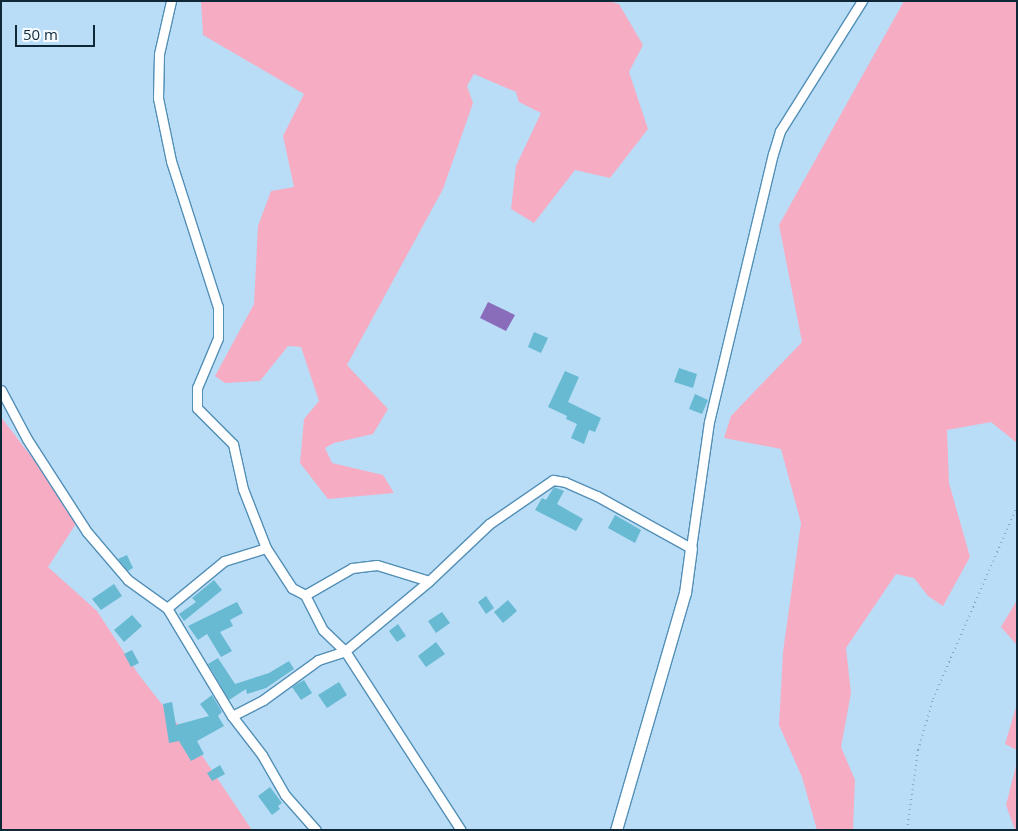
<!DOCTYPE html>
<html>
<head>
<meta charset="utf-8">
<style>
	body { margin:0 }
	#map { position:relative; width:1018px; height:831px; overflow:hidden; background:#b9ddf7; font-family:"Open Sans",sans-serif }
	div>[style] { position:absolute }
	.green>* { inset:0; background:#f6adc3 }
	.water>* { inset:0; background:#896dba }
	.building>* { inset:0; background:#68b9d2 }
	.path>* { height:2px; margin-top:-1px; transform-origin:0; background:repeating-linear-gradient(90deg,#85a6bd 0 1px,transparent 0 5px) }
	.roads { filter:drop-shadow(1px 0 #538fb6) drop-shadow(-1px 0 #538fb6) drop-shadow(0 1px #538fb6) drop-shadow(0 -1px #538fb6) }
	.minor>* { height:9px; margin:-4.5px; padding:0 4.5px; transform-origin:4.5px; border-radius:4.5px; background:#fff }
	.tertiary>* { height:11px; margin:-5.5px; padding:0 5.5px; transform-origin:5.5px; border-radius:5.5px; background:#fff }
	span { translate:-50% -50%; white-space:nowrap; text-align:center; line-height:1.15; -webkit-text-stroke:4px #f4fafe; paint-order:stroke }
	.frame { position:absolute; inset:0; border:2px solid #0f2838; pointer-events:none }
	.scale { position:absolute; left:15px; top:25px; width:80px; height:22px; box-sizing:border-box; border:2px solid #0f2838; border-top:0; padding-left:6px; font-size:15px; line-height:18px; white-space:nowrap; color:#0f2838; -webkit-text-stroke:4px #f4fafe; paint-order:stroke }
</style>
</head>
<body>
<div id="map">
	<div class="green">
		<div style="clip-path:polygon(201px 1px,608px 1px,619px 4px,643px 45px,629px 72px,648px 129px,610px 178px,575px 170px,534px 223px,511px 209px,516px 166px,541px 113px,519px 102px,516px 92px,474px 74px,467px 86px,473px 103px,443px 189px,347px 365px,388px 409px,373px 434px,334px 443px,325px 448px,332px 463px,383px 475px,394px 493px,328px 499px,300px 463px,304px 419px,319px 401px,301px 347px,288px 346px,260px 381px,225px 383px,215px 376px,254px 304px,258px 226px,271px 191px,294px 187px,283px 136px,304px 94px,203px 35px)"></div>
		<div style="clip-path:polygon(904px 1px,1017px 1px,1017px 443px,991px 422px,947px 430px,949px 483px,970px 557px,943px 606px,928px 596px,914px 578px,896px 574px,846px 648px,851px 693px,841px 747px,855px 780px,853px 830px,817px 830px,802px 777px,779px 725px,783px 652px,801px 523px,781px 449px,724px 438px,731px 416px,802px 342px,779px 225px)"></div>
		<div style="clip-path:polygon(1px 417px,79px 519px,48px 567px,97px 611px,139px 675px,201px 754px,252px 830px,1px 830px)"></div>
		<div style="clip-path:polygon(1017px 600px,1017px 645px,1001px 627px)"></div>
		<div style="clip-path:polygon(1017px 704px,1017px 750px,1005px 744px)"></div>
		<div style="clip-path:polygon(1017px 762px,1017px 830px,1015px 830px,1006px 805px)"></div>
	</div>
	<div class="water">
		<div style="clip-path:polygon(488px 302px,515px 315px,506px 331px,480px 318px)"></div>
	</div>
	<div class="building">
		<div style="clip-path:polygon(534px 332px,548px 338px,541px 353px,528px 347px)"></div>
		<div style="clip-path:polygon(679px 368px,697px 374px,693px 388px,674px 382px)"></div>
		<div style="clip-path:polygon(565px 371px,579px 377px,568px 402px,601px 418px,595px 432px,589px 430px,584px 444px,571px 438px,577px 424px,566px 419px,567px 416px,548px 407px)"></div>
		<div style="clip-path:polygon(695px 394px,708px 400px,702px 414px,689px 409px)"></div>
		<div style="clip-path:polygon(554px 487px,564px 491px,557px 504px,583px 519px,576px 531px,535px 510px,542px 498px,546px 500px)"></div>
		<div style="clip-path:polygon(615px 515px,641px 530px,635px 543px,608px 528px)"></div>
		<div style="clip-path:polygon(127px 555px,133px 568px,128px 571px,118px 559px)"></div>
		<div style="clip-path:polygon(214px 580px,222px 590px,184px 621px,179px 614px,196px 602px,192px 598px)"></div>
		<div style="clip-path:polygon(114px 584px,122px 596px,101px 610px,92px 599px)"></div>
		<div style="clip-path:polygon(486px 596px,494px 608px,486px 614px,478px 602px)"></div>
		<div style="clip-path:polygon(508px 600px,517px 611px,503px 623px,494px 612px)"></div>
		<div style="clip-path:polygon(237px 602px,243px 613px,230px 620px,233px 626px,220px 632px,232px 651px,221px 657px,207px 634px,198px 640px,188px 626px)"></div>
		<div style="clip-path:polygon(442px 612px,450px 623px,436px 633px,428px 621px)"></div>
		<div style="clip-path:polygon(132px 615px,142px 626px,124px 642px,114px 630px)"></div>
		<div style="clip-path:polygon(398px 624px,406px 636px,397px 642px,389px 631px)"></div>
		<div style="clip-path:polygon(436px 642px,445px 654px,426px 667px,418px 656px)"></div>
		<div style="clip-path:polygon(132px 650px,139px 663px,131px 667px,124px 654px)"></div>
		<div style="clip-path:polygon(218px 658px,235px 684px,269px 673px,289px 661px,294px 669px,266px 688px,247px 694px,246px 689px,229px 700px,208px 664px)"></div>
		<div style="clip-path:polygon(304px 680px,312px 693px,301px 700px,292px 687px)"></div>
		<div style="clip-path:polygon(339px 682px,347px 695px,327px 708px,318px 695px)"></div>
		<div style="clip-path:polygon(212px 695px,222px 712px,218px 716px,224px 726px,197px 741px,204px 754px,191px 761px,179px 741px,169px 743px,163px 704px,172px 702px,176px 725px,209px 716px,200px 704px)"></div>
		<div style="clip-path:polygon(220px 765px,225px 774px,212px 781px,207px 773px)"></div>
		<div style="clip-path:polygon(270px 787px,282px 803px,278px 806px,280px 809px,272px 815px,258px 796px)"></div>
	</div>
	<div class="path">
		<div style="left:907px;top:830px;width:81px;rotate:-82.2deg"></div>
		<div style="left:918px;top:750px;width:53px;rotate:-73.6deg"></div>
		<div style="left:933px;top:699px;width:210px;rotate:-66.4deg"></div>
	</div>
	<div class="roads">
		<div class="minor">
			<div style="left:171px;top:1px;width:54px;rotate:102.8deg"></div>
			<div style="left:159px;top:54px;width:44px;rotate:91.3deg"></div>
			<div style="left:158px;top:98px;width:64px;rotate:78.3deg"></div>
			<div style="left:171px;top:161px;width:153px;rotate:72.2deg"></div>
			<div style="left:218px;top:307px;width:31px;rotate:90deg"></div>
			<div style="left:218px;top:338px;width:54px;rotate:112.8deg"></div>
			<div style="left:197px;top:388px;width:20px;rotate:90deg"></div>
			<div style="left:197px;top:408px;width:51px;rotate:45deg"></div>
			<div style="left:233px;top:444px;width:46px;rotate:77.5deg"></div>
			<div style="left:243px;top:489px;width:63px;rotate:68.7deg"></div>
			<div style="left:266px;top:548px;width:48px;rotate:57deg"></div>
			<div style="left:292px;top:588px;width:15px;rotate:28deg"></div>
			<div style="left:305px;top:595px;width:39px;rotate:63deg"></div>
			<div style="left:323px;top:630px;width:30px;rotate:44deg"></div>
			<div style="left:345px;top:651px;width:213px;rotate:57.1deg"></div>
			<div style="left:1px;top:390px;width:55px;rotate:62deg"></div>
			<div style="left:27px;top:439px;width:111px;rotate:57.2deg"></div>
			<div style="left:87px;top:532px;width:63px;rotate:49.5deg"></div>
			<div style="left:128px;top:580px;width:48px;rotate:35.7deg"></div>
			<div style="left:167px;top:608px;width:126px;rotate:59deg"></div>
			<div style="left:232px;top:716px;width:49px;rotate:52.4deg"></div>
			<div style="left:262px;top:755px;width:46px;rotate:60.1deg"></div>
			<div style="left:285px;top:795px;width:47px;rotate:48.5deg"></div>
			<div style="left:305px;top:595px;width:54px;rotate:-29.9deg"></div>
			<div style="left:352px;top:568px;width:25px;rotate:-7deg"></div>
			<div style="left:377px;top:565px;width:54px;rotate:17.1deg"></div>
			<div style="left:167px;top:608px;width:74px;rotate:-39.5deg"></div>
			<div style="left:224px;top:561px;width:44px;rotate:-17.2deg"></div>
			<div style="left:232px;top:716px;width:35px;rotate:-27deg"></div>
			<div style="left:263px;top:700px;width:68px;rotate:-36deg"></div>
			<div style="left:318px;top:660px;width:28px;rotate:-18deg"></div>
			<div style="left:345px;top:651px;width:109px;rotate:-39.8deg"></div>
			<div style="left:429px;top:581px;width:83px;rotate:-43.5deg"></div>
			<div style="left:489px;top:524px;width:78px;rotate:-34.5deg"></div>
			<div style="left:553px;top:480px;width:12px;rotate:9deg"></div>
			<div style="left:565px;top:482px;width:35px;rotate:24deg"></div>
			<div style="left:597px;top:496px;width:107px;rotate:29deg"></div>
			<div style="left:691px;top:548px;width:127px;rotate:-81.9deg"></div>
			<div style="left:709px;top:422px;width:276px;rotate:-76.6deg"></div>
			<div style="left:773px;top:154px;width:24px;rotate:-73deg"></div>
			<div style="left:780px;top:131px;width:154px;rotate:-57.8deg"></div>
		</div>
		<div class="tertiary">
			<div style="left:616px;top:830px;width:247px;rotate:-73.8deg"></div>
			<div style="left:685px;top:593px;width:45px;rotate:-82.4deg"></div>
		</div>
	</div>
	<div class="frame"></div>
	<div class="scale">50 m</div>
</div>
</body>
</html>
